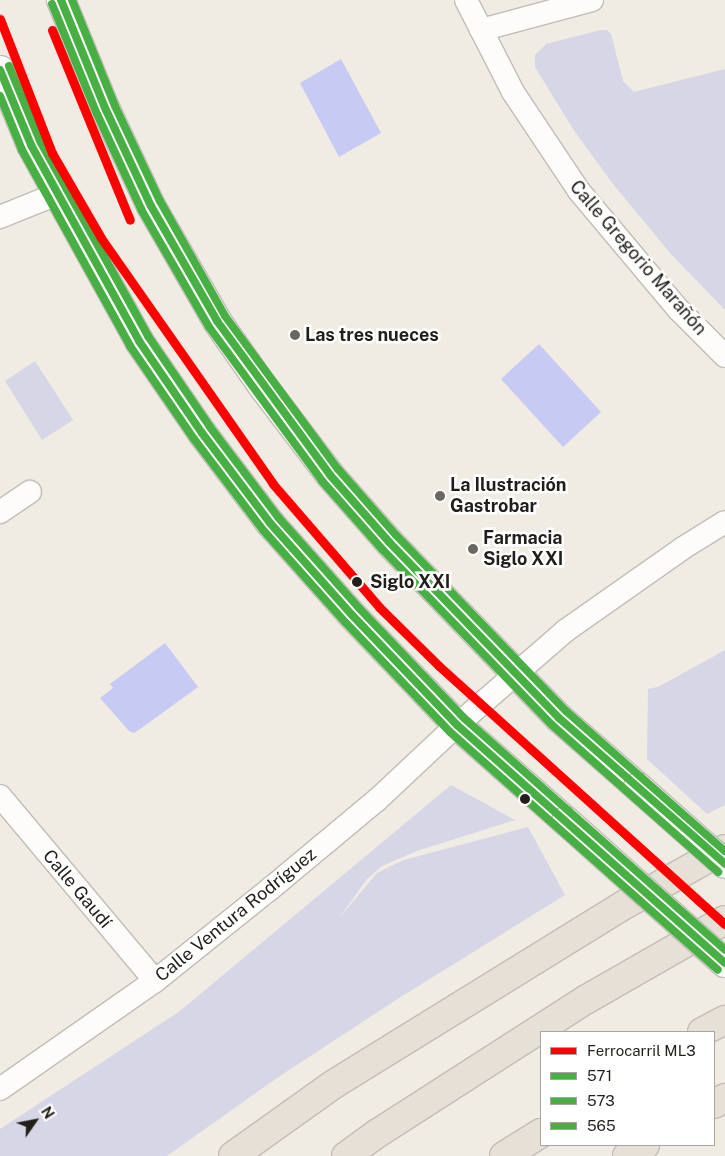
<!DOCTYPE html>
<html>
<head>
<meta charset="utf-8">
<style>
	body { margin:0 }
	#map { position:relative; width:725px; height:1156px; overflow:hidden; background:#f0ebe3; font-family:"Public Sans",sans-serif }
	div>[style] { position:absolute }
	.green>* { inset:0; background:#d6d6e7 }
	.water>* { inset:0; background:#c7caf2 }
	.roads { filter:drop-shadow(1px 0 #c1bdb6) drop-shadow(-1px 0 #c1bdb6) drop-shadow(0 1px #c1bdb6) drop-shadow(0 -1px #c1bdb6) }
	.minor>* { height:22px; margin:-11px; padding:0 11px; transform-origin:11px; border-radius:11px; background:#fdfcfb }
	.tertiary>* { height:28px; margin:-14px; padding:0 14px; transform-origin:14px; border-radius:14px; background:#fdfcfb }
	.motorway>* { height:28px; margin:-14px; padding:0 14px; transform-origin:14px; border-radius:14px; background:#e7e0d7 }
	.bridges { filter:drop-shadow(1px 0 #c1bdb6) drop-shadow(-1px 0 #c1bdb6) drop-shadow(0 1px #c1bdb6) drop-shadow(0 -1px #c1bdb6) }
	.tertiary-bridge>* { height:28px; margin:-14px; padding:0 14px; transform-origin:14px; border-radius:14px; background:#fdfcfb }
	.bus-1>* { height:8px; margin:-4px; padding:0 4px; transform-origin:4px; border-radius:4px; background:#48af45 }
	.bus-2>* { height:8px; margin:-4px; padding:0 4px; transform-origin:4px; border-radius:4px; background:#48af45 }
	.bus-3>* { height:8px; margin:-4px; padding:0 4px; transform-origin:4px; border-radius:4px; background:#48af45 }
	.rail-1>* { height:9px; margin:-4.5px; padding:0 4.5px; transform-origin:4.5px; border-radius:4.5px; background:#f00 }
	.dots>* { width:14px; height:14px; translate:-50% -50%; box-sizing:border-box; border:2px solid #fff; border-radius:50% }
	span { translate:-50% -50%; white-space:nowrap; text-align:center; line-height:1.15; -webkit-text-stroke:5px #fff; paint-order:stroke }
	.street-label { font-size:18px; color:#221e19 }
	.poi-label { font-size:18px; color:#221e19; font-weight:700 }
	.left { translate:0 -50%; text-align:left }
	.stop-label { font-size:18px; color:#221e19; font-weight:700 }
	.legend { position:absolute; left:540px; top:1031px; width:175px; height:115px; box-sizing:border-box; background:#fff; border:1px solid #a7a5a3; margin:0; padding:6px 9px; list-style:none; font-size:15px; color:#221e19 }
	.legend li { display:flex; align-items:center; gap:10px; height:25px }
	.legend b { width:25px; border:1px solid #a7a5a3 }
	.north { position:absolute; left:10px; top:1096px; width:50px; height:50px; -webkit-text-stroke:4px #fff; paint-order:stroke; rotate:57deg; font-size:14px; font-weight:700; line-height:20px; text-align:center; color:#221e19 }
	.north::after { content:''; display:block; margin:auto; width:18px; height:22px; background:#221e19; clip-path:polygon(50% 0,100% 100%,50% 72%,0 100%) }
</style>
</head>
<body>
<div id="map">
	<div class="green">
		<div style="clip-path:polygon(601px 30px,607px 30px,611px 34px,623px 81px,634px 92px,725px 69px,725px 310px,671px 254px,613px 184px,573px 129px,535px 67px,535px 55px,546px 44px)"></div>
		<div style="clip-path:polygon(35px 361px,73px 420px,42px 440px,5px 381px)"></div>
		<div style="clip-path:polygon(725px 650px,725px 805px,707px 814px,647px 759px,648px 689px,658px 687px)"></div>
		<div style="clip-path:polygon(451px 785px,515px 820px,417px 851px,382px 866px,367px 879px,339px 918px,377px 873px,389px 867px,404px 860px,528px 827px,565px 895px,399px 998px,274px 1080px,167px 1156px,0 1156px,0 1129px,180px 1011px)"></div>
	</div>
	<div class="water">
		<div style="clip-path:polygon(341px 59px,381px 133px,339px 157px,300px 83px)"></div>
		<div style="clip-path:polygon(539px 344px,601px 412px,563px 447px,501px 379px)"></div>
		<div style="clip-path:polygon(165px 643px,198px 687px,143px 727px,134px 733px,129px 731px,100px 698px,113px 688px,110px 684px)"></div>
	</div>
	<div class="roads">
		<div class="minor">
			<div style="left:466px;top:0;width:103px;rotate:62.9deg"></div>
			<div style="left:513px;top:92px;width:119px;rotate:56.3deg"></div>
			<div style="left:579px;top:191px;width:155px;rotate:50deg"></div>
			<div style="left:679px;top:310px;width:65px;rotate:45deg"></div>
			<div style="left:481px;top:30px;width:115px;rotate:-15.1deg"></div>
			<div style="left:0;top:217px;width:61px;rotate:-22deg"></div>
			<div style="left:0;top:512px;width:36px;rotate:-34deg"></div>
			<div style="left:0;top:796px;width:241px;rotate:50deg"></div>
			<div style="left:0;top:1089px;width:189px;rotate:-34.9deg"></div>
			<div style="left:155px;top:981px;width:147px;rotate:-38.7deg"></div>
			<div style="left:270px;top:889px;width:139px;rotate:-39.8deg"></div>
			<div style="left:377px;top:800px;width:110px;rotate:-43.2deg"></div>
			<div style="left:457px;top:725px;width:143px;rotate:-41deg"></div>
			<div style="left:565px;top:631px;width:144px;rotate:-35.1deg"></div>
			<div style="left:683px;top:548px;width:49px;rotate:-31.8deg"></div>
		</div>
		<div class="tertiary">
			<div style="left:61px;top:0;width:119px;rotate:67.8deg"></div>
			<div style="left:106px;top:110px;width:106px;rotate:64.9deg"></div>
			<div style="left:151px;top:206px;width:133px;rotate:60.1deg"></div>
			<div style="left:217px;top:321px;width:82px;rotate:55deg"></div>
			<div style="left:264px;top:388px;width:109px;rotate:52.8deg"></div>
			<div style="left:330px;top:475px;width:89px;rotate:48.6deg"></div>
			<div style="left:389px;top:542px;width:245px;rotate:46deg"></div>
			<div style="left:559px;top:718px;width:105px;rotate:41.1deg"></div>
			<div style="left:0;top:70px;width:81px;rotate:67.5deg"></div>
			<div style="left:31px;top:145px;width:224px;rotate:61.1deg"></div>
			<div style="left:139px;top:341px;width:112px;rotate:55.6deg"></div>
			<div style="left:202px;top:433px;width:113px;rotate:52.9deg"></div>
			<div style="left:270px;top:523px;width:123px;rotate:48.3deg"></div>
			<div style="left:352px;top:615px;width:152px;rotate:46.3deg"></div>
			<div style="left:457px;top:725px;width:145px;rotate:41.4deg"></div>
		</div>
		<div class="motorway">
			<div style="left:702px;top:1032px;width:26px;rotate:-28deg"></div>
			<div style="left:714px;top:1104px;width:13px;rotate:-29deg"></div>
			<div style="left:233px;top:1156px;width:124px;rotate:-35.5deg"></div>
			<div style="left:334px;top:1084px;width:343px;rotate:-31.7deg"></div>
			<div style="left:626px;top:904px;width:113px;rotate:-29.1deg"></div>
			<div style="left:346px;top:1156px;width:39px;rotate:-36deg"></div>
			<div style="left:378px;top:1133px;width:248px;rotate:-32.7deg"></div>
			<div style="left:587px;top:999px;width:159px;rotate:-29.8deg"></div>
			<div style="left:504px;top:1156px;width:44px;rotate:-31.9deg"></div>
			<div style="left:627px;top:1156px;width:21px;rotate:-31deg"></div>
		</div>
	</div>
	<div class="bridges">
		<div class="tertiary-bridge">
			<div style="left:638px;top:787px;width:116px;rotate:41.5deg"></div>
			<div style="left:566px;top:821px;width:213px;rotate:41.8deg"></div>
		</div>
	</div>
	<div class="bus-1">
		<div style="left:61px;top:0;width:119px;rotate:67.8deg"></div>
		<div style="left:106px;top:110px;width:106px;rotate:64.9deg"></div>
		<div style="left:151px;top:206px;width:133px;rotate:60.1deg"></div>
		<div style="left:217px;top:321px;width:191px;rotate:53.7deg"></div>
		<div style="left:330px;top:475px;width:89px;rotate:48.6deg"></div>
		<div style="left:389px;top:542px;width:245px;rotate:46deg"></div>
		<div style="left:559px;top:718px;width:221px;rotate:41.3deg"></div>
		<div style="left:0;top:70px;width:81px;rotate:67.5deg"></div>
		<div style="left:31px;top:145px;width:224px;rotate:61.1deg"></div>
		<div style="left:139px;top:341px;width:112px;rotate:55.6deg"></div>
		<div style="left:202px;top:433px;width:113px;rotate:52.9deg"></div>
		<div style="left:270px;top:523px;width:123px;rotate:48.3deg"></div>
		<div style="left:352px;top:615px;width:152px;rotate:46.3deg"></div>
		<div style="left:457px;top:725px;width:358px;rotate:41.6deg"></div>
	</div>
	<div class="bus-2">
		<div style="left:52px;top:4px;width:119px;rotate:67.8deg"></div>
		<div style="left:97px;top:114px;width:107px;rotate:65.1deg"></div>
		<div style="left:142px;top:211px;width:134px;rotate:60deg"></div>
		<div style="left:209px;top:327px;width:191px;rotate:53.7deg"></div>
		<div style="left:322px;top:481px;width:91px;rotate:48.6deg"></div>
		<div style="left:382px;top:549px;width:245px;rotate:46deg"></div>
		<div style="left:552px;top:725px;width:222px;rotate:41.5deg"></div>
		<div style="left:0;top:96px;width:58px;rotate:67.8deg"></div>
		<div style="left:22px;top:150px;width:224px;rotate:61.1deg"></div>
		<div style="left:130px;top:346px;width:113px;rotate:55.5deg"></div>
		<div style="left:194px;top:439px;width:114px;rotate:52.8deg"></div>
		<div style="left:263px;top:530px;width:123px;rotate:48.3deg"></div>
		<div style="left:345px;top:622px;width:152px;rotate:46.3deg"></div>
		<div style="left:450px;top:732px;width:358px;rotate:41.6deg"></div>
	</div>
	<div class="bus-3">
		<div style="left:72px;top:0;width:114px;rotate:67.9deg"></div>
		<div style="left:115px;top:106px;width:105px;rotate:64.7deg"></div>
		<div style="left:160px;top:201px;width:132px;rotate:60.5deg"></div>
		<div style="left:225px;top:316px;width:190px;rotate:53.6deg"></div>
		<div style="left:338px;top:469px;width:88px;rotate:48.7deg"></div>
		<div style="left:396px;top:535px;width:245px;rotate:46deg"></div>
		<div style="left:566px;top:711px;width:212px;rotate:41.4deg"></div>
		<div style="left:9px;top:66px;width:81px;rotate:67.5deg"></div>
		<div style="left:40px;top:141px;width:223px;rotate:61deg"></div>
		<div style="left:148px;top:336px;width:110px;rotate:55.7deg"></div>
		<div style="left:210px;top:427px;width:113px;rotate:52.9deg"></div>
		<div style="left:278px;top:517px;width:122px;rotate:48.3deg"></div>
		<div style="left:359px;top:608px;width:152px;rotate:46.3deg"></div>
		<div style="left:464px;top:718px;width:349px;rotate:41.6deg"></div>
	</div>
	<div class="rail-1">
		<div style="left:0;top:19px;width:144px;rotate:68.8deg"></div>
		<div style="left:52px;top:153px;width:98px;rotate:60deg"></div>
		<div style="left:101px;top:238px;width:300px;rotate:55deg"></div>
		<div style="left:273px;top:484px;width:162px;rotate:49.2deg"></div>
		<div style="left:379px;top:607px;width:84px;rotate:44.5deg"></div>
		<div style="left:439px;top:666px;width:385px;rotate:42.1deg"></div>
		<div style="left:52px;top:30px;width:205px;rotate:67.7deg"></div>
	</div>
	<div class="dots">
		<div style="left:295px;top:335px;background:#6a6660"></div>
		<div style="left:440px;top:496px;background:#6a6660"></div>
		<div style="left:473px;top:549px;background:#6a6660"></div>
		<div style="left:357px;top:582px;background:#221e19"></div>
		<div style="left:525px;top:799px;background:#221e19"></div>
	</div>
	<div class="street-label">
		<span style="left:638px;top:258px;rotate:49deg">Calle Gregorio Marañón</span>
		<span style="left:77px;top:889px;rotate:50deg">Calle Gaudí</span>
		<span style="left:236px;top:915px;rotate:-39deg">Calle Ventura Rodríguez</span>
	</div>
	<div class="poi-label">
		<span class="left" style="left:305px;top:335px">Las tres nueces</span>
		<span class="left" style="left:450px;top:496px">La Ilustración<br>Gastrobar</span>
		<span class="left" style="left:483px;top:549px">Farmacia<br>Siglo XXI</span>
	</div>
	<div class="stop-label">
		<span class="left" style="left:370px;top:582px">Siglo XXI</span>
	</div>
	<ul class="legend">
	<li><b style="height:6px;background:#f00"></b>Ferrocarril ML3</li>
	<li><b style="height:6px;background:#48af45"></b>571</li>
	<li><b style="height:6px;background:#48af45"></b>573</li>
	<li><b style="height:6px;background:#48af45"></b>565</li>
	</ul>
	<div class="north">N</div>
</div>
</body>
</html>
